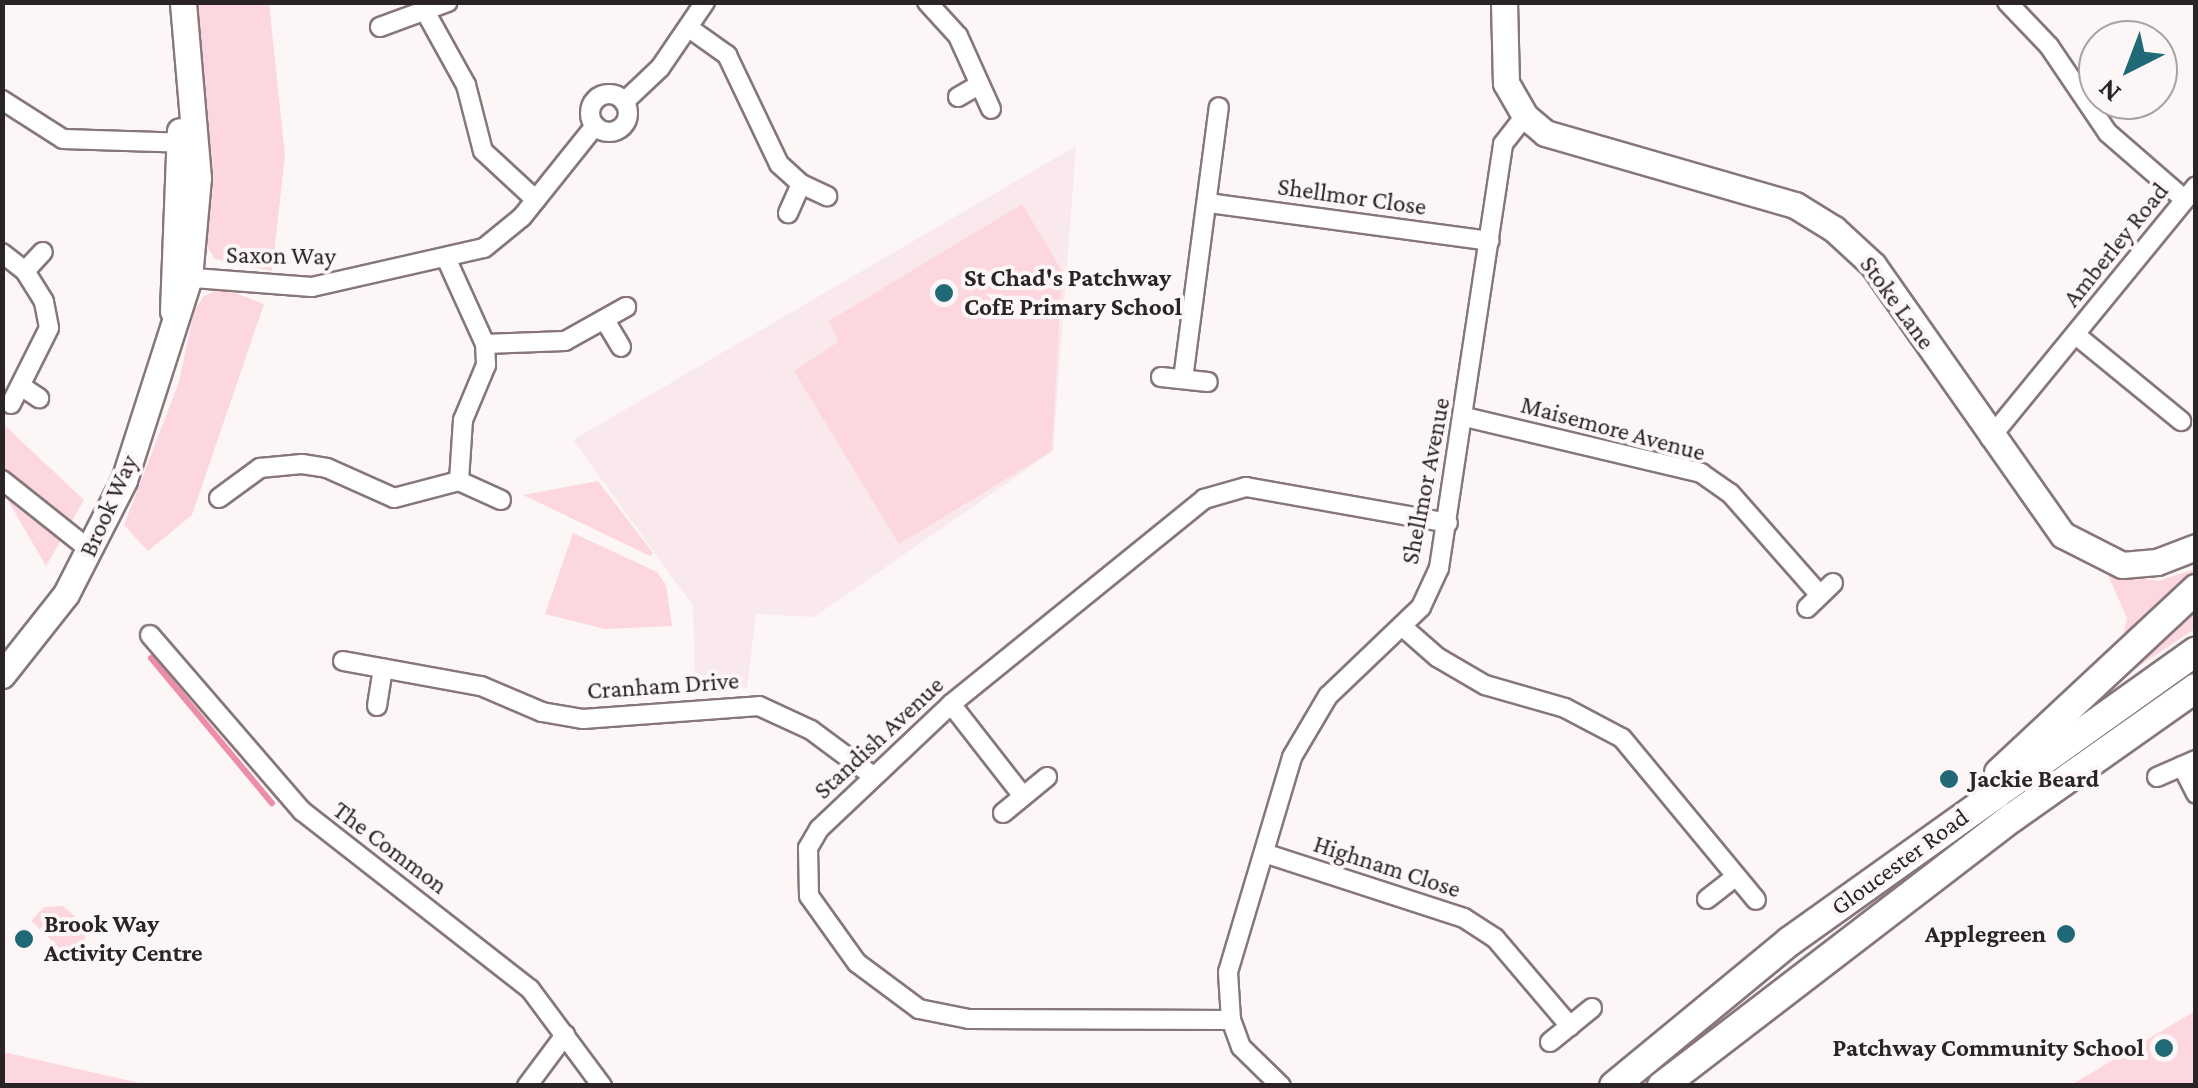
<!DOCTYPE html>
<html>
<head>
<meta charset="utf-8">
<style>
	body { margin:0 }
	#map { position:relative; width:2198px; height:1088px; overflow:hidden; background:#fdf6f7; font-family:"Crimson Pro",serif }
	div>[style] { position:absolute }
	.built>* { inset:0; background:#f9e8ec }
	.green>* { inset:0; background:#fdd7e0 }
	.stream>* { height:6px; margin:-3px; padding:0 3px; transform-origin:3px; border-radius:3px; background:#ec8ea8 }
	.roads { filter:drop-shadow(2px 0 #87777a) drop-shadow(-2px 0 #87777a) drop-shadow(0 2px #87777a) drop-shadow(0 -2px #87777a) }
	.street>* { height:18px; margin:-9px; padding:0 9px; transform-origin:9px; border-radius:9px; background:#fff }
	.street>.ring { margin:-9px; padding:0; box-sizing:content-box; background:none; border:18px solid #fff; border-radius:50% }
	.secondary>* { height:25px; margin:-12.5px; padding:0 12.5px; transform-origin:12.5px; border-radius:12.5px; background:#fff }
	.primary>* { height:28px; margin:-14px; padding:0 14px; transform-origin:14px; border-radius:14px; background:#fff }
	.dots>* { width:28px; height:28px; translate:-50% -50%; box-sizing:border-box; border:5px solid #fdf6f7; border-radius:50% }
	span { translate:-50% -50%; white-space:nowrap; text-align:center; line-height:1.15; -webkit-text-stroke:8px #fdf6f7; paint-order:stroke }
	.street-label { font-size:25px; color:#2b2426 }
	.poi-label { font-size:25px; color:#2b2426; font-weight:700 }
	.left { translate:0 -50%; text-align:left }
	.right { translate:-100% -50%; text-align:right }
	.frame { position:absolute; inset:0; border:5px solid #2b2426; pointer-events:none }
	.north { position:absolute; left:2078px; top:20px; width:100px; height:100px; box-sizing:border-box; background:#fdf6f7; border:2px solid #a9a2a3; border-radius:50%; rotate:222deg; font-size:28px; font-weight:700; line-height:40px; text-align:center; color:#2b2426 }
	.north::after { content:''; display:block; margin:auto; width:35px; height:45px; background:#206976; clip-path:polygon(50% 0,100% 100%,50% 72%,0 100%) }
</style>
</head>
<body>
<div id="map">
	<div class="built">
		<div style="clip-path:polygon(1076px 146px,1053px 451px,814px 617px,756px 614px,747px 688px,695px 679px,693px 606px,573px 440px)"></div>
	</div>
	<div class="green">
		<div style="clip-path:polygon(191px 3px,269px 3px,285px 155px,272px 271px,215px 259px,205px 243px,199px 35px)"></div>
		<div style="clip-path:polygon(1022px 204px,1062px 271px,1052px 451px,899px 544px,794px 371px,838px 342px,829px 321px)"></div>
		<div style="clip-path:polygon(222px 288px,264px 304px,192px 515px,148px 551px,124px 525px,179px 382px,194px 311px,204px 296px)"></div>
		<div style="clip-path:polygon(2px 423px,84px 500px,46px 566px,3px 492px)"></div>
		<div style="clip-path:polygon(598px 481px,653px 553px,650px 556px,523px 495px)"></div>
		<div style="clip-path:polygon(573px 533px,657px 572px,666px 585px,672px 626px,605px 629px,545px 614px)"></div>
		<div style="clip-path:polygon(2195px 569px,2195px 580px,2120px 651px,2127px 618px,2107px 573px,2158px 581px)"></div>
		<div style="clip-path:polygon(2195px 601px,2195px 629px,2103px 690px)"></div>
		<div style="clip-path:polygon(63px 906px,84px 924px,85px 941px,70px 958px,31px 921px,44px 907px)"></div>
		<div style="clip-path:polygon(2195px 1011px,2195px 1085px,2071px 1085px)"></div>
		<div style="clip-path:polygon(3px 1052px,144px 1084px,145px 1085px,3px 1085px)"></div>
	</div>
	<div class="stream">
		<div style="left:151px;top:658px;width:189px;rotate:50.2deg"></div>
	</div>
	<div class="roads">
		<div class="street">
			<div style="left:927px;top:2px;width:46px;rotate:47.6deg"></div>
			<div style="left:958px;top:36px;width:80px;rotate:65.7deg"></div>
			<div style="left:2007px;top:2px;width:61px;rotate:46.3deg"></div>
			<div style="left:2049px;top:46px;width:105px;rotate:55.9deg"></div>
			<div style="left:2108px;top:133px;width:101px;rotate:41deg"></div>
			<div style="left:425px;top:11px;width:85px;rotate:61deg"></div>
			<div style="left:466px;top:85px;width:68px;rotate:75.6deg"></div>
			<div style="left:483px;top:151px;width:72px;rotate:42.8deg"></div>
			<div style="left:380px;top:27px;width:72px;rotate:-20.2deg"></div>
			<div style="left:689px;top:28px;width:47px;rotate:35.4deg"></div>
			<div style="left:727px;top:55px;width:121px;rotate:64.5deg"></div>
			<div style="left:779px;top:164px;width:30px;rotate:42deg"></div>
			<div style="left:801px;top:184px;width:32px;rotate:114deg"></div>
			<div class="ring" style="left:590px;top:94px;width:20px;height:20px"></div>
			<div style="left:958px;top:97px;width:24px;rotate:-30deg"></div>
			<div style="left:2px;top:100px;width:72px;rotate:32.6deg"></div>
			<div style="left:63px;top:139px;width:127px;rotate:1.8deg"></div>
			<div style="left:624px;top:102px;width:50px;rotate:-43.4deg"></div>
			<div style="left:660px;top:68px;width:80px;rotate:-55.7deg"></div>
			<div style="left:801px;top:184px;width:29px;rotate:25deg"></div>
			<div style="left:1209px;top:203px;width:283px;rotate:7.7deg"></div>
			<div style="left:2px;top:253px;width:29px;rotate:38deg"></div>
			<div style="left:25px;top:271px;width:36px;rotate:58deg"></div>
			<div style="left:44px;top:302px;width:26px;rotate:79deg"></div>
			<div style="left:49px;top:328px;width:85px;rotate:116.6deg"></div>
			<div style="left:446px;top:258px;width:94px;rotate:65.6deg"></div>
			<div style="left:485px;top:344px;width:21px;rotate:87deg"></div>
			<div style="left:486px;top:365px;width:60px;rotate:112.7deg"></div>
			<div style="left:463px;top:420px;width:61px;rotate:93.8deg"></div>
			<div style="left:25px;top:271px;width:26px;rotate:-47deg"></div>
			<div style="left:181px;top:277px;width:131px;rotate:4.4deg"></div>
			<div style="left:312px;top:287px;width:176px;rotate:-12.8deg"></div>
			<div style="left:484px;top:248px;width:49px;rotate:-39.2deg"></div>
			<div style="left:522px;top:217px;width:117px;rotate:-51.3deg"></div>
			<div style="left:606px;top:322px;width:29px;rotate:59deg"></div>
			<div style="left:2076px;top:335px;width:136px;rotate:39.3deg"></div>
			<div style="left:485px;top:344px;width:80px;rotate:-2.1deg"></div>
			<div style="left:565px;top:341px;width:70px;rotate:-29.1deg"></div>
			<div style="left:1161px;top:377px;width:47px;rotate:6.1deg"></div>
			<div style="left:1183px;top:379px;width:274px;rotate:-82.5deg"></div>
			<div style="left:21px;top:386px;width:22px;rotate:34deg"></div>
			<div style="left:1465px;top:417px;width:243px;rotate:13.3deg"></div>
			<div style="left:1701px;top:473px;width:35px;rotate:35deg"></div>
			<div style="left:1730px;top:493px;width:136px;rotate:48.6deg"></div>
			<div style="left:1990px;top:438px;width:325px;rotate:-50.7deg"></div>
			<div style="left:2px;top:480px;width:112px;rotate:38.5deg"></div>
			<div style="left:219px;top:498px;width:51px;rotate:-36.2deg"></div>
			<div style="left:260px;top:468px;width:42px;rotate:-5.4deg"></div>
			<div style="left:302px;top:464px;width:25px;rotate:9deg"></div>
			<div style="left:327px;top:468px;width:73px;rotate:24.1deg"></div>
			<div style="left:394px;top:498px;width:67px;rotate:-14.7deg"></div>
			<div style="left:459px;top:481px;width:46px;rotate:24.3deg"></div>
			<div style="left:1807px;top:608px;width:36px;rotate:-44deg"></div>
			<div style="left:1404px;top:628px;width:44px;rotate:41.3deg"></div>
			<div style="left:1437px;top:657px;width:56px;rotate:30.3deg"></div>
			<div style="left:1485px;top:685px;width:83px;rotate:16deg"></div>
			<div style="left:1565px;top:708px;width:64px;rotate:27.8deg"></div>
			<div style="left:1622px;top:738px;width:210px;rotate:50.4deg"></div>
			<div style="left:150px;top:635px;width:233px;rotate:49.2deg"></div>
			<div style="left:302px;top:811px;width:289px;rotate:38deg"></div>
			<div style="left:530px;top:989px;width:121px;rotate:53.4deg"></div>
			<div style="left:343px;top:661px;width:140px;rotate:10.3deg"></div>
			<div style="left:481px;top:686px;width:66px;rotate:23.1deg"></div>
			<div style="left:542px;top:712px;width:42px;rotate:9.7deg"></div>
			<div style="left:583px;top:719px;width:176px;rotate:-4.2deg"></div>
			<div style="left:759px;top:706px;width:57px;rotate:24.8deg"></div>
			<div style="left:811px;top:730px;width:77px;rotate:36.6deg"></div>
			<div style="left:951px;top:704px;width:117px;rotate:52deg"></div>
			<div style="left:377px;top:706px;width:38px;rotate:-81deg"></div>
			<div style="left:2182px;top:766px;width:31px;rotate:63deg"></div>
			<div style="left:2157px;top:777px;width:43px;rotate:-23.6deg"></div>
			<div style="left:1003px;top:813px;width:57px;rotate:-39.3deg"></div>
			<div style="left:1264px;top:853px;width:210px;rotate:18deg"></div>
			<div style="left:1464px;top:918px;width:37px;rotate:33deg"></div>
			<div style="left:1495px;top:938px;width:116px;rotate:49.6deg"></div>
			<div style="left:1707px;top:899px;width:37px;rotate:-38deg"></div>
			<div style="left:1231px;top:1020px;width:262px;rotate:-179.8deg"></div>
			<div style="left:969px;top:1019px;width:51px;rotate:-168.7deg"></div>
			<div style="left:919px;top:1009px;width:77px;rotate:-143.4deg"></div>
			<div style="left:857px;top:963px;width:82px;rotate:-125.6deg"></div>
			<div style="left:809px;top:896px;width:48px;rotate:-91.2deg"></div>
			<div style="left:808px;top:848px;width:22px;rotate:-60deg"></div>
			<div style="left:819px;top:829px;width:182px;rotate:-43.4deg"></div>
			<div style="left:951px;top:704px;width:326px;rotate:-39deg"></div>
			<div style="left:1204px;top:499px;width:44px;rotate:-15.9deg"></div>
			<div style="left:1246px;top:487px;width:205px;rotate:10.1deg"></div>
			<div style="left:1550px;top:1042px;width:54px;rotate:-39deg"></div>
			<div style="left:527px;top:1086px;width:64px;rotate:-53.3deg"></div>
			<div style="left:1281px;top:1086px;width:56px;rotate:-135.7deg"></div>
			<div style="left:1241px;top:1047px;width:29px;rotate:-110deg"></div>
			<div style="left:1231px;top:1020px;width:48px;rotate:-93.6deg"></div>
			<div style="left:1228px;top:972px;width:224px;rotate:-73.4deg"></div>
			<div style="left:1292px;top:757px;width:71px;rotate:-59.5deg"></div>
			<div style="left:1328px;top:696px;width:129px;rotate:-43.7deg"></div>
			<div style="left:1421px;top:607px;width:43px;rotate:-65.2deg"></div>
			<div style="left:1439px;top:568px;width:429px;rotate:-81.4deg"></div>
			<div style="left:1503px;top:144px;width:36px;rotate:-52deg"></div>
		</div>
		<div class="secondary">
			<div style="left:1504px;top:2px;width:81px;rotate:88.6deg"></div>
			<div style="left:1506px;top:83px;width:38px;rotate:60deg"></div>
			<div style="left:1525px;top:116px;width:26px;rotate:40deg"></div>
			<div style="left:1545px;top:133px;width:260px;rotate:16.1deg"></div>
			<div style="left:1795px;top:205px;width:46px;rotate:31.6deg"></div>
			<div style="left:1834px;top:229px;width:53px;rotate:42.7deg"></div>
			<div style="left:1873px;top:265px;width:330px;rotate:54.9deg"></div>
			<div style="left:2063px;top:535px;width:66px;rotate:27deg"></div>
			<div style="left:2122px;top:565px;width:35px;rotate:-5deg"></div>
			<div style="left:2157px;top:562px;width:42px;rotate:-21deg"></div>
			<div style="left:173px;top:311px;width:180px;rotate:-87.8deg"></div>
			<div style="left:2px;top:675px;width:103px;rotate:-51.7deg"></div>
			<div style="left:66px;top:594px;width:128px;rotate:-63deg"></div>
			<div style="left:124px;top:480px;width:212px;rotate:-72.2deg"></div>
			<div style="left:189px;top:278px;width:100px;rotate:-84.9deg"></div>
			<div style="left:198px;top:178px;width:177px;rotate:-94.9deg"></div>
		</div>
		<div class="primary">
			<div style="left:1999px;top:773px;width:270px;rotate:-43deg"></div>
			<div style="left:1614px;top:1086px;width:228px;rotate:-39.5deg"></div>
			<div style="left:1790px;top:941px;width:499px;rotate:-35.5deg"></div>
			<div style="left:1662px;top:1086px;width:442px;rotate:-37.5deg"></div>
			<div style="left:2013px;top:817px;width:224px;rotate:-35.2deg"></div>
		</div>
	</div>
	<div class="dots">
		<div style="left:944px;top:293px;background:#206976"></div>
		<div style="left:1949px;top:779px;background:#206976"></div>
		<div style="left:2066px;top:934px;background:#206976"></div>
		<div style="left:24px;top:939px;background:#206976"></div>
		<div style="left:2164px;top:1048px;background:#206976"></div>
	</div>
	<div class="street-label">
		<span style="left:1352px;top:197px;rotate:8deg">Shellmor Close</span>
		<span style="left:2116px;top:245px;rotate:-51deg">Amberley Road</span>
		<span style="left:281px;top:256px;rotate:1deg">Saxon Way</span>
		<span style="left:1897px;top:303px;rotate:54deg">Stoke Lane</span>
		<span style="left:1613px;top:429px;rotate:15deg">Maisemore Avenue</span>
		<span style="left:1426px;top:481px;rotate:-79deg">Shellmor Avenue</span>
		<span style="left:109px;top:506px;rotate:-66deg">Brook Way</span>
		<span style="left:663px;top:686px;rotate:-4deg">Cranham Drive</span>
		<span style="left:879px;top:738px;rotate:-43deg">Standish Avenue</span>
		<span style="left:390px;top:848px;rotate:37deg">The Common</span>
		<span style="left:1900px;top:862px;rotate:-36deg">Gloucester Road</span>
		<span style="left:1387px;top:867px;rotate:18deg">Highnam Close</span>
	</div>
	<div class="poi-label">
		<span class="left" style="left:964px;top:293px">St Chad's Patchway<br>CofE Primary School</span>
		<span class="left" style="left:1969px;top:779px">Jackie Beard</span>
		<span class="left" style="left:44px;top:939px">Brook Way<br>Activity Centre</span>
		<span class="right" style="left:2046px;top:934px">Applegreen</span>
		<span class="right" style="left:2144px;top:1048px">Patchway Community School</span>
	</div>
	<div class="frame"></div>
	<div class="north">N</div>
</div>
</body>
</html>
